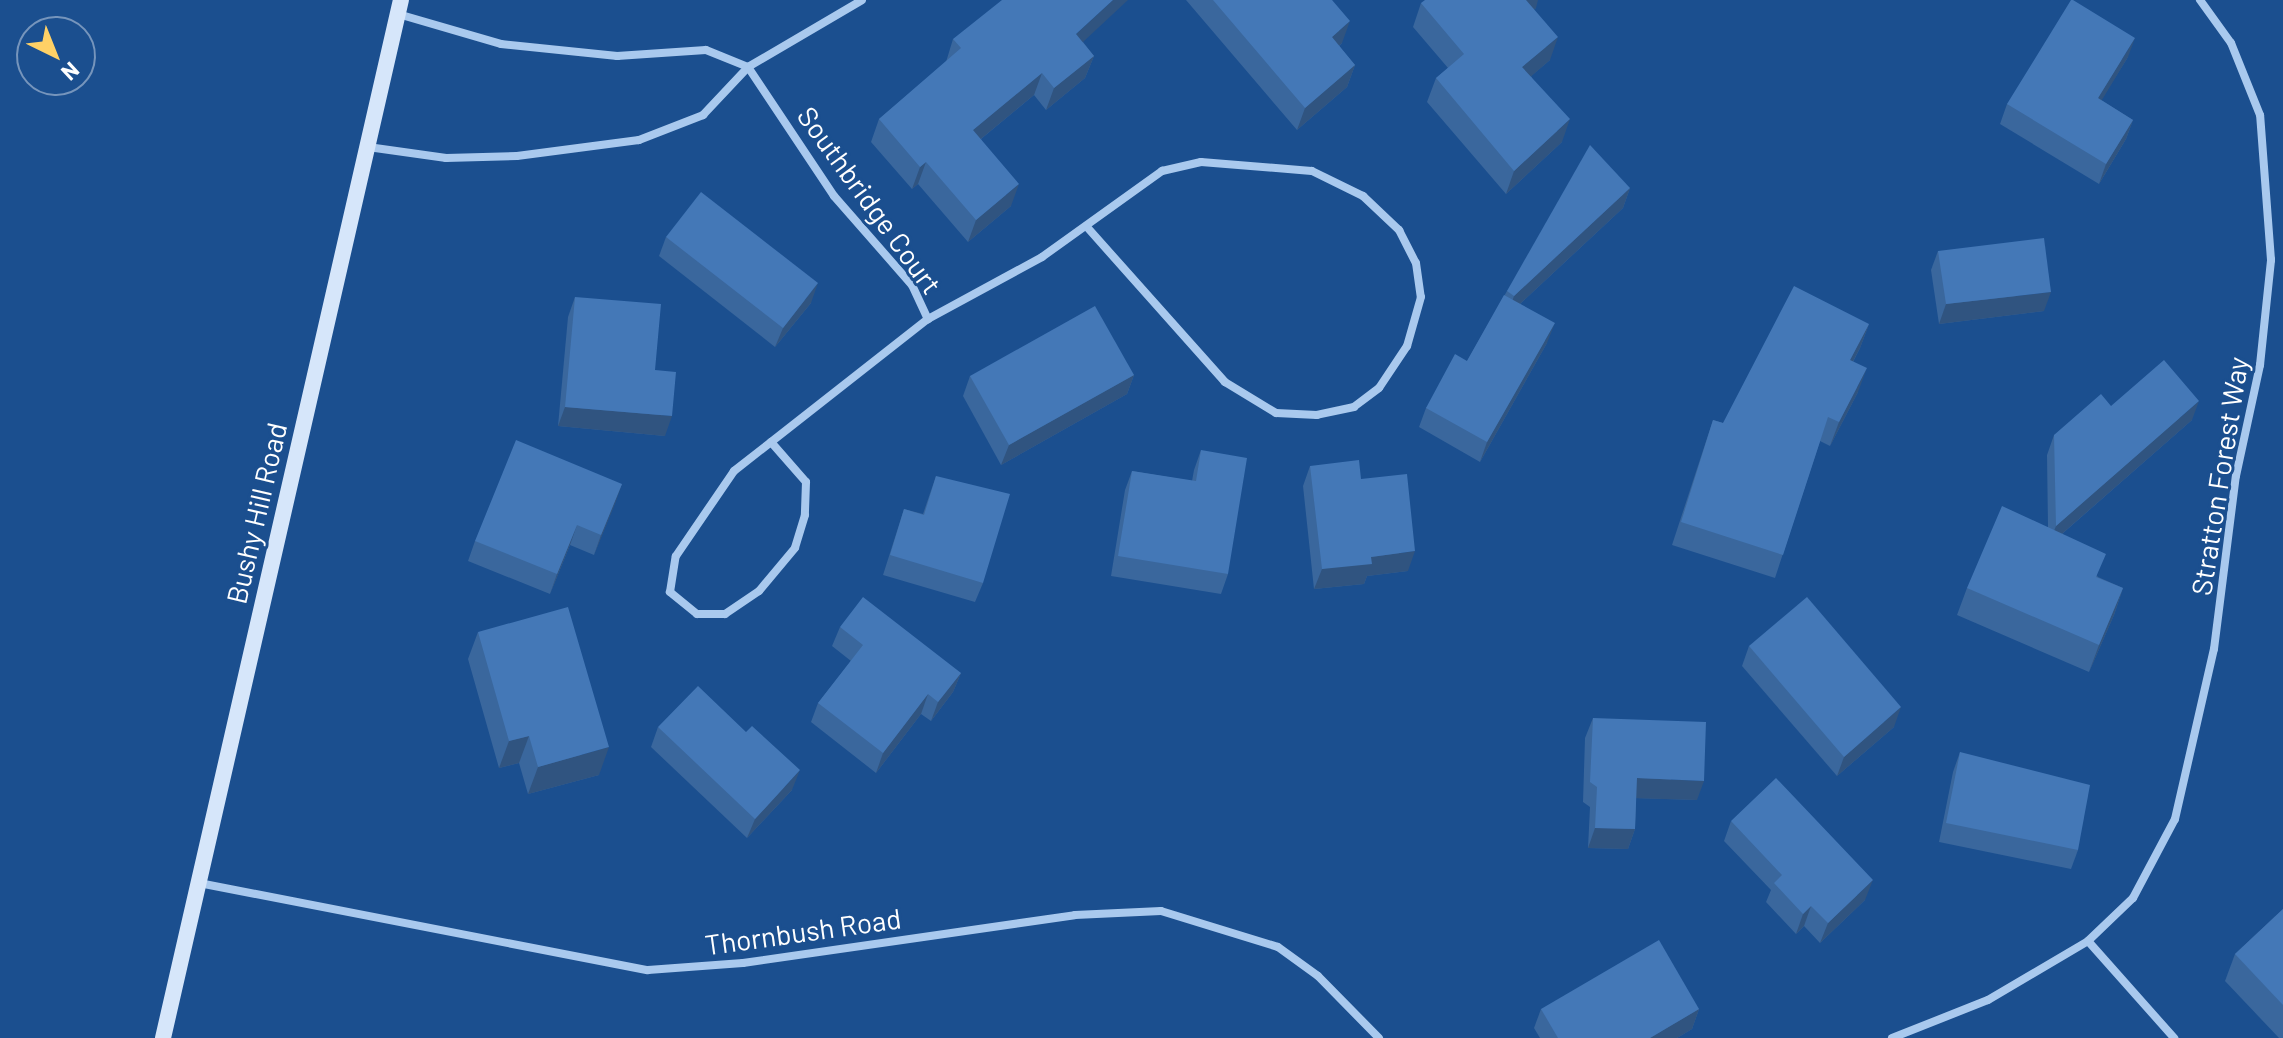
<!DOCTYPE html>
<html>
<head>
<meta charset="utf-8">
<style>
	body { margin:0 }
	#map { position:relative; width:2283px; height:1038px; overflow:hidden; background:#1b4f8f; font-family:Barlow,sans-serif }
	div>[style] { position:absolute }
	.minor>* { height:8px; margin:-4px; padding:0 4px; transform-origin:4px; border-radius:4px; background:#a9c9ee }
	.secondary>* { height:16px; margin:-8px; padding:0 8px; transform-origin:8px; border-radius:8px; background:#d6e6fa }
	.wall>* { inset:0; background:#3a679d }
	.shaded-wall>* { inset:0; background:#305480 }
	.building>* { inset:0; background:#4478b7 }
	span { translate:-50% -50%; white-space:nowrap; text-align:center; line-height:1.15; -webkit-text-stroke:6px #1b4f8f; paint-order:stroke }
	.street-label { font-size:28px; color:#fff }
	.north { position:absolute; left:16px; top:16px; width:80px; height:80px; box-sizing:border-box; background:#1b4f8f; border:2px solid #7695bc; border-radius:50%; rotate:137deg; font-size:22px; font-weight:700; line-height:32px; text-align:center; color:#fff }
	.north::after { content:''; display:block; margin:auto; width:28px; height:36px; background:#ffd166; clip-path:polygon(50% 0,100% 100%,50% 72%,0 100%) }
</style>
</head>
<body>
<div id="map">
	<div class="minor">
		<div style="left:398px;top:14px;width:107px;rotate:16.2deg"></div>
		<div style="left:501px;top:44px;width:117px;rotate:5.9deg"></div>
		<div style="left:617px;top:56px;width:89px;rotate:-3.9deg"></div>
		<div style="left:706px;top:50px;width:45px;rotate:22deg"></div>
		<div style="left:748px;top:67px;width:155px;rotate:56.3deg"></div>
		<div style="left:834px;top:196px;width:118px;rotate:48.8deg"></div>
		<div style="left:912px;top:285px;width:38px;rotate:65deg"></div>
		<div style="left:368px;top:147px;width:79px;rotate:8deg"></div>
		<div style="left:446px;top:158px;width:71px;rotate:-1.6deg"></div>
		<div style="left:517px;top:156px;width:123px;rotate:-7.5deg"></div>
		<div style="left:639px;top:140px;width:69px;rotate:-21.3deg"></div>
		<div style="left:703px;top:115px;width:66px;rotate:-46.8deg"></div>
		<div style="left:748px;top:67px;width:132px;rotate:-30.4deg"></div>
		<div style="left:771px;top:442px;width:53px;rotate:48.8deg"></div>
		<div style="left:806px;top:482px;width:33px;rotate:92deg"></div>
		<div style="left:805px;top:515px;width:34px;rotate:107deg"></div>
		<div style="left:795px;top:548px;width:56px;rotate:129.9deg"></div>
		<div style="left:759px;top:591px;width:41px;rotate:145.9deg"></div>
		<div style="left:725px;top:614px;width:28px;rotate:180deg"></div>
		<div style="left:697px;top:614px;width:35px;rotate:-141deg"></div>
		<div style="left:670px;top:592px;width:36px;rotate:-81deg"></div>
		<div style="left:676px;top:556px;width:103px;rotate:-55.7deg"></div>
		<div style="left:734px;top:471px;width:246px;rotate:-38.1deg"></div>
		<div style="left:928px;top:319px;width:130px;rotate:-28.5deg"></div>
		<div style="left:1042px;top:257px;width:148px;rotate:-35.6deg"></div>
		<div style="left:1162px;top:171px;width:40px;rotate:-13deg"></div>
		<div style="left:1201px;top:162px;width:111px;rotate:4.6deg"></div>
		<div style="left:1312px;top:171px;width:57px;rotate:26.1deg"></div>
		<div style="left:1363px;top:196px;width:50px;rotate:43.4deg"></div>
		<div style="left:1399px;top:230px;width:37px;rotate:63deg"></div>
		<div style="left:1416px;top:263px;width:34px;rotate:82deg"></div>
		<div style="left:1421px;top:297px;width:51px;rotate:105.9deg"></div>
		<div style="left:1407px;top:346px;width:50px;rotate:123.7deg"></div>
		<div style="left:1379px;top:388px;width:31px;rotate:143deg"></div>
		<div style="left:1354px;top:407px;width:38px;rotate:168deg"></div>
		<div style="left:1317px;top:415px;width:41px;rotate:-177.2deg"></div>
		<div style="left:1276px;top:413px;width:60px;rotate:-148.7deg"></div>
		<div style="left:1225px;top:382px;width:208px;rotate:-131.7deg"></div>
		<div style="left:199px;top:883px;width:457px;rotate:11deg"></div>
		<div style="left:648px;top:970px;width:95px;rotate:-4.2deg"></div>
		<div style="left:743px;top:963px;width:335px;rotate:-8.2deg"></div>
		<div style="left:1075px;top:915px;width:86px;rotate:-2.7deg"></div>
		<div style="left:1161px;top:911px;width:122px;rotate:17.1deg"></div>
		<div style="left:1278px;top:947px;width:49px;rotate:35.9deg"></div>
		<div style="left:1318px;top:976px;width:87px;rotate:45.5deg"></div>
		<div style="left:2088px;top:941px;width:130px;rotate:48.4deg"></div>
		<div style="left:1892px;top:1038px;width:103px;rotate:-21.6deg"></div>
		<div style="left:1988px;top:1000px;width:116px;rotate:-30.5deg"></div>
		<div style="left:2088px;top:941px;width:62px;rotate:-43.7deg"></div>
		<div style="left:2133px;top:898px;width:89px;rotate:-62deg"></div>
		<div style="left:2175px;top:819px;width:174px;rotate:-77.1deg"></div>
		<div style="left:2214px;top:649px;width:174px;rotate:-82.8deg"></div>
		<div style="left:2236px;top:476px;width:114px;rotate:-77.8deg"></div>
		<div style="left:2260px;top:365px;width:106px;rotate:-84deg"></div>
		<div style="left:2271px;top:260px;width:145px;rotate:-94.3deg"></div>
		<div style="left:2260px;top:115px;width:78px;rotate:-111.9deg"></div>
		<div style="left:2231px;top:43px;width:53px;rotate:-125.8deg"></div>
	</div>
	<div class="secondary">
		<div style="left:163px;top:1038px;width:1065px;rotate:-77.09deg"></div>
	</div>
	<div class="wall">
		<div style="clip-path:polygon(1186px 0,1332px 0,1342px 43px,1339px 46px,1355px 65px,1347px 87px,1297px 130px)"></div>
		<div style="clip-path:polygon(1421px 3px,1536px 8px,1534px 9px,1550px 60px,1531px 76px,1562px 142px,1506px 194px,1427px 102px,1436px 78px,1448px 68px,1413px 27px)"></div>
		<div style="clip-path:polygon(953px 39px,1083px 42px,1094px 56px,1085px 78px,1046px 110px,1034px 95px,981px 139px,1011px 206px,968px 242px,918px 184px,912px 189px,871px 142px,879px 119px,946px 62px)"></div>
		<div style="clip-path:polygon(2128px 57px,2101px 100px,2133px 120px,2126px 139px,2099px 184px,2000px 124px,2007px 104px)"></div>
		<div style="clip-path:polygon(1630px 188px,1623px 208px,1520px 304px,1547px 343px,1480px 462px,1419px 427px,1426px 408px,1467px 361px,1507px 291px)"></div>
		<div style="clip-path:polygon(666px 237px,811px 303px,775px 347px,659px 256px)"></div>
		<div style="clip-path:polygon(1938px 251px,2044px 311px,1939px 324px,1931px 270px)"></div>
		<div style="clip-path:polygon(575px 297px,655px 370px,665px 436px,558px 426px,568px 317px)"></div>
		<div style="clip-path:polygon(1869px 324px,1860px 348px,1853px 362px,1858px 392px,1830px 446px,1820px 441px,1775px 578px,1672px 545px,1713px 420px,1723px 423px)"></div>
		<div style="clip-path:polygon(1134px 375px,1127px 394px,1001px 465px,963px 396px,970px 376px)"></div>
		<div style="clip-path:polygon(2111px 406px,2192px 420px,2062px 534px,2098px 577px,2123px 588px,2114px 615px,2089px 672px,1957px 615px,1967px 588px,2048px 527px,2047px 455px,2054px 435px)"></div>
		<div style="clip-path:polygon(1201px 450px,1228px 574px,1221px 594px,1111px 576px,1125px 490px,1132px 471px,1192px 481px,1194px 470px)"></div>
		<div style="clip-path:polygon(1310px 466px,1361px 479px,1408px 571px,1367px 576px,1364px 584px,1314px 589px,1303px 486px)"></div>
		<div style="clip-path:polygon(936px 476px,983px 583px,975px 602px,883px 575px,904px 509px,923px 514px)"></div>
		<div style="clip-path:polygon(622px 484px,594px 555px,570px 545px,550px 594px,468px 561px,475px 541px)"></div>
		<div style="clip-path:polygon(840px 627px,961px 673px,953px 692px,931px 721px,921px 714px,876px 773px,811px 722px,818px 703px,851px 661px,832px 646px)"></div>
		<div style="clip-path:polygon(478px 632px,599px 775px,528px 794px,519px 763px,499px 768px,468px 659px)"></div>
		<div style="clip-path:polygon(1749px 646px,1894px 727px,1837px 776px,1742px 666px)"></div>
		<div style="clip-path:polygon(1593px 718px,1697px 800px,1636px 798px,1635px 829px,1628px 849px,1588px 848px,1590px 807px,1583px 802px,1585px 738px)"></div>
		<div style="clip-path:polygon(658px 727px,792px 790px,747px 838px,651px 747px)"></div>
		<div style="clip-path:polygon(1960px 752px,2078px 850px,2071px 869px,1939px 842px,1953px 772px)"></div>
		<div style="clip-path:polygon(1731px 821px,1865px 900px,1820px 943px,1804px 926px,1796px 934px,1766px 902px,1771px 890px,1724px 841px)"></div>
		<div style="clip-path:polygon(2283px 909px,2283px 1038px,2279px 1038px,2225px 981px,2235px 954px)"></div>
		<div style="clip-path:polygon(1541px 1009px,1699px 1009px,1692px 1029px,1677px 1038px,1540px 1038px,1534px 1028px)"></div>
	</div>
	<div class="shaded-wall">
		<div style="clip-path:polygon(1113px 0,1128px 0,1068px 56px,1076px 34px)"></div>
		<div style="clip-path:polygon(1526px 0,1538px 0,1536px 8px,1518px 23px)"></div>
		<div style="clip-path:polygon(1350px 21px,1342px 43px,1324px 59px,1332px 37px)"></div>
		<div style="clip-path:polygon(1558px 37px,1550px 60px,1514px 91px,1522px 67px)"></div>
		<div style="clip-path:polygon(2135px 38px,2128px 57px,2091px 118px,2098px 98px)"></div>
		<div style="clip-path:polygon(1094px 56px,1085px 78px,1046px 110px,1054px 88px)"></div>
		<div style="clip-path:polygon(1355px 65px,1347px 87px,1297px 130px,1305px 108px)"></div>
		<div style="clip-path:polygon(1042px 73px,1034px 95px,965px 152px,973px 130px)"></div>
		<div style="clip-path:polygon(1570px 119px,1562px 142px,1506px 194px,1514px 171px)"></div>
		<div style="clip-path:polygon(2133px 120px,2126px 139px,2099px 184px,2106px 164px)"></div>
		<div style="clip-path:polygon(926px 162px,918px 184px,912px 189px,920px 167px)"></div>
		<div style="clip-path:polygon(1019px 184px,1011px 206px,968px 242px,976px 220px)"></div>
		<div style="clip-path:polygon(1630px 188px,1623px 208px,1507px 316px,1514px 296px)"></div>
		<div style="clip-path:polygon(818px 283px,811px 303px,775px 347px,783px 328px)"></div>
		<div style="clip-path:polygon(2051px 292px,2044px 311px,1939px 324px,1946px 304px)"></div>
		<div style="clip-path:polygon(1555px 323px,1547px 343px,1480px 462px,1487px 442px)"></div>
		<div style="clip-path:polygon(1869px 324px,1860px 348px,1841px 384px,1850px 360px)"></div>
		<div style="clip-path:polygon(1867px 368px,1858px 392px,1830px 446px,1839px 422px)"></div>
		<div style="clip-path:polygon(1134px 375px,1127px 394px,1001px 465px,1009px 445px)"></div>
		<div style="clip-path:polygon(2199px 401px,2192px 420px,2048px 546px,2056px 526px)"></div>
		<div style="clip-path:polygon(565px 407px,672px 416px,665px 436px,558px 426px)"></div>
		<div style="clip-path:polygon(622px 484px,615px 504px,594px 555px,601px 535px)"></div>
		<div style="clip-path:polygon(577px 525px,570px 545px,550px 594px,557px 574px)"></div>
		<div style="clip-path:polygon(1415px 551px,1408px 571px,1367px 576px,1364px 584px,1314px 589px,1322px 569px,1371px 557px)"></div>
		<div style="clip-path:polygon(2123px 588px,2114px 615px,2089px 672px,2099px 645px)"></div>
		<div style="clip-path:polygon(961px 673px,953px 692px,931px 721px,938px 702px)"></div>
		<div style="clip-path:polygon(928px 694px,921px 714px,876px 773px,883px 753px)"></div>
		<div style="clip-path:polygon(1901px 707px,1894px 727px,1837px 776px,1844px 757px)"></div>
		<div style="clip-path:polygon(529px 736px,519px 763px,499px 768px,509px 741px)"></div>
		<div style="clip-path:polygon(609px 747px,599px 775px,528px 794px,538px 767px)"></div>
		<div style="clip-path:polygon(800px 770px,792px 790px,747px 838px,755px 819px)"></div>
		<div style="clip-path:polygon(1637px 778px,1704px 781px,1697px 800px,1629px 798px)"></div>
		<div style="clip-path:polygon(1595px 828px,1635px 829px,1628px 849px,1588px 848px)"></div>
		<div style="clip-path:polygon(1873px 880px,1865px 900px,1820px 943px,1828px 923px)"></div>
		<div style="clip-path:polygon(1811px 906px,1804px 926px,1796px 934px,1803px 914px)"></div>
		<div style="clip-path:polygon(1699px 1009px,1692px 1029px,1677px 1038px,1650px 1038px)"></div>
	</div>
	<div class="building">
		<div style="clip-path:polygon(1002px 0,1113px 0,1076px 34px,1094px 56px,1054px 88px,1042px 73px,973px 130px,1019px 184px,976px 220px,926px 162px,920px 167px,879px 119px,961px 48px,953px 39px)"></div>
		<div style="clip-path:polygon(1213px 0,1332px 0,1350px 21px,1332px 37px,1355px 65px,1305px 108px)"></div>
		<div style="clip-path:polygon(1425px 0,1526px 0,1558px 37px,1522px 67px,1570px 119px,1514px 171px,1436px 78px,1464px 54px,1421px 3px)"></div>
		<div style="clip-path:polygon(2071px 0,2073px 0,2135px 38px,2098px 98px,2133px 120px,2106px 164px,2007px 104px)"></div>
		<div style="clip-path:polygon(1590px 145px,1630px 188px,1514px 296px,1507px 291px)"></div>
		<div style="clip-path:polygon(701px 192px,818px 283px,783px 328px,666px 237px)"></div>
		<div style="clip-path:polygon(2044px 238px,2051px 292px,1946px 304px,1938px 251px)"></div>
		<div style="clip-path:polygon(1794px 286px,1869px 324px,1850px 360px,1867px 368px,1839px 422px,1828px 417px,1783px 555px,1681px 522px,1713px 420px,1723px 423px)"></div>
		<div style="clip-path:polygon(1504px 295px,1555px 323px,1487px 442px,1426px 408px,1455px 354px,1467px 361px)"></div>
		<div style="clip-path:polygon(575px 297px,661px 304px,655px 370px,676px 372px,672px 416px,565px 407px)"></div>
		<div style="clip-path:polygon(1095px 306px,1134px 375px,1009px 445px,970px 376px)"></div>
		<div style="clip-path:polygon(2164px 360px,2199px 401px,2056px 526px,2054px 435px,2101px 394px,2111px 406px)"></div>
		<div style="clip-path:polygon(516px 440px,622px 484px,601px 535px,577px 525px,557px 574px,475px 541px)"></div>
		<div style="clip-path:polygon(1201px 450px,1247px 458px,1228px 574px,1118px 556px,1132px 471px,1196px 481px)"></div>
		<div style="clip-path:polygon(1359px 460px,1361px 479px,1407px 474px,1415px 551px,1371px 557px,1372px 564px,1322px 569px,1310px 466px)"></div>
		<div style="clip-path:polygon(936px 476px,1010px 494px,983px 583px,890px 555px,904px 509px,924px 515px)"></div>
		<div style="clip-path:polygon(2002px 506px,2106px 554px,2096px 577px,2123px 588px,2099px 645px,1967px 588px)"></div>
		<div style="clip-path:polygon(863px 597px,961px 673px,938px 702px,928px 694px,883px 753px,818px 703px,863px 645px,840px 627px)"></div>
		<div style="clip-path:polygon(1807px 597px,1901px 707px,1844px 757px,1749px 646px)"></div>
		<div style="clip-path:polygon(568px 607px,609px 747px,538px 767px,529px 736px,509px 741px,478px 632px)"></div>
		<div style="clip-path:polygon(698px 686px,746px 732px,752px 726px,800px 770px,755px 819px,658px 727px)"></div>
		<div style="clip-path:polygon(1593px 718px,1706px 722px,1704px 781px,1637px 778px,1635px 829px,1595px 828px,1597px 787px,1590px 782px)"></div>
		<div style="clip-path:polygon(1960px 752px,2090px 785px,2078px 850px,1946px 823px)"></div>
		<div style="clip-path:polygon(1776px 778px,1873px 880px,1828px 923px,1811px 906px,1803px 914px,1774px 883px,1782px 875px,1731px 821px)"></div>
		<div style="clip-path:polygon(2283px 909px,2283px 1005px,2235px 954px)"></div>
		<div style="clip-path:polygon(1659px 940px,1699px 1009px,1650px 1038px,1558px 1038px,1541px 1009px)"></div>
	</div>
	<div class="street-label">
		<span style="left:870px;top:200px;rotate:54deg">Southbridge Court</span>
		<span style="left:2219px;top:476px;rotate:-81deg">Stratton Forest Way</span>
		<span style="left:256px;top:513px;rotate:-77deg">Bushy Hill Road</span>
		<span style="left:803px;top:931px;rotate:-8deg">Thornbush Road</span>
	</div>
	<div class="north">N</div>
</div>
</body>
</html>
